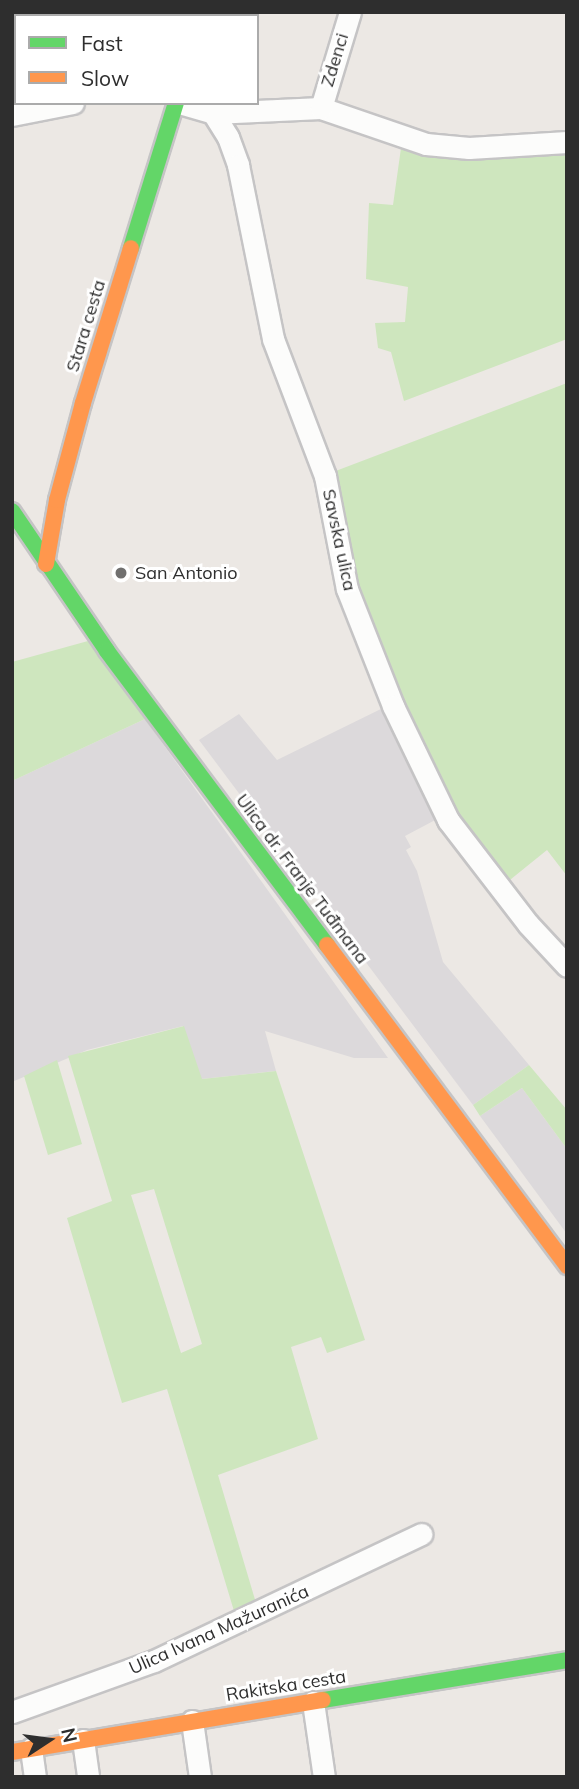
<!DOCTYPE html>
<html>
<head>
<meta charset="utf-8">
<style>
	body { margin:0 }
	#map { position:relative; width:579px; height:1789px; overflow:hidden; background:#ece8e4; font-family:Mulish,sans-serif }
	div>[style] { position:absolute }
	.industrial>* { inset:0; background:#dcd9db }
	.green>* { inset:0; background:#cee6be }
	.roads { filter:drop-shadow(2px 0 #c5c4c5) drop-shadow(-2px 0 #c5c4c5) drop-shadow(0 2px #c5c4c5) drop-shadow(0 -2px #c5c4c5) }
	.street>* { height:21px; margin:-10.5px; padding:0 10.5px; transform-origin:10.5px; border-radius:10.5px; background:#fcfcfb }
	.fast>* { height:16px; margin:-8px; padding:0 8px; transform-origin:8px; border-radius:8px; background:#63d668 }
	.slow>* { height:16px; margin:-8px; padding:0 8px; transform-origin:8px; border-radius:8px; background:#ff974d }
	.dots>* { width:19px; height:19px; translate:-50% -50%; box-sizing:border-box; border:4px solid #fff; border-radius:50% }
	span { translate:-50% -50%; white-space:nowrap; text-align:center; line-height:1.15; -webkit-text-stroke:6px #fff; paint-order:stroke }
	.street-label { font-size:18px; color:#2e2e2e }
	.poi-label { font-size:18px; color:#2e2e2e }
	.left { translate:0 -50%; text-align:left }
	.frame { position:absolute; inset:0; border:14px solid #2e2e2e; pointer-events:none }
	.legend { position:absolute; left:14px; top:14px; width:245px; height:91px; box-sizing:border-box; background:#fff; border:2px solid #ababab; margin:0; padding:9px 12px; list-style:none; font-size:21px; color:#2e2e2e }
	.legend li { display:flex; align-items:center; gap:14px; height:35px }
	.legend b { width:35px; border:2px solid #ababab }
	.north { position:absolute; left:14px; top:1705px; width:70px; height:70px; -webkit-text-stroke:5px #fff; paint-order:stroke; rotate:77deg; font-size:19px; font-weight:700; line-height:28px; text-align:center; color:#2e2e2e }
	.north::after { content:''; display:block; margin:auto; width:24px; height:32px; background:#2e2e2e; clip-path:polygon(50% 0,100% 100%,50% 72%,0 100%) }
</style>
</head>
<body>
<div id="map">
	<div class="industrial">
		<div style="clip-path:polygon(387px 706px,439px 818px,405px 836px,411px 847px,406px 850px,417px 871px,443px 962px,529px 1065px,473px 1105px,199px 740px,239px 714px,277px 760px)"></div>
		<div style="clip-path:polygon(145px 719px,388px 1058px,354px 1058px,265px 1031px,276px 1071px,201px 1079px,183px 1026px,87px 1050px,12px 1082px,12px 781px)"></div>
		<div style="clip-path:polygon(522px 1088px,567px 1149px,567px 1234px,480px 1116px)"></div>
	</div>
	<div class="green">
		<div style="clip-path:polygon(401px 148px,567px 151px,567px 339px,404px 401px,391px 352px,378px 348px,375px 323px,405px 322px,408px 287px,366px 279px,369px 203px,393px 205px)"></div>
		<div style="clip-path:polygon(567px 383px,567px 876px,547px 850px,505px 884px,434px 776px,353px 587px,333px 472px)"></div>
		<div style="clip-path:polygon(88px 641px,145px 719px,12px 781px,12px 662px)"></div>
		<div style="clip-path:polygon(evenodd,184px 1026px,202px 1079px,276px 1071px,365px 1340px,327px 1353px,321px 1337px,291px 1347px,318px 1439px,218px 1475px,256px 1603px,234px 1611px,167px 1389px,122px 1403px,67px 1218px,112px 1201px,68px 1056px,184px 1026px,154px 1189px,202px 1344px,181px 1353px,131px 1195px,154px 1189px)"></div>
		<div style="clip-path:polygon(57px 1060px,82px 1144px,48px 1155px,24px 1076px)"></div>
		<div style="clip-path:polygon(529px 1065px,567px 1110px,567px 1149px,522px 1088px,480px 1116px,473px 1105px)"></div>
	</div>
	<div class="roads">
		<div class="street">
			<div style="left:179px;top:103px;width:35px;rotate:16deg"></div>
			<div style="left:213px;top:113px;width:108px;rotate:-2.7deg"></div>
			<div style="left:321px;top:108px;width:111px;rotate:18.9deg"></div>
			<div style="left:426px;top:144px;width:43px;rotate:5.3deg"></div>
			<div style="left:469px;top:148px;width:98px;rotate:-3.5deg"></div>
			<div style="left:321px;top:108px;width:100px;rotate:-73.2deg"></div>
			<div style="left:213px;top:113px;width:28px;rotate:58deg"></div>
			<div style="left:228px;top:137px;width:30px;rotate:70deg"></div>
			<div style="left:238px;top:165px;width:177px;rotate:78.6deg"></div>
			<div style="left:273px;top:339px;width:147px;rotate:69.2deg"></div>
			<div style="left:325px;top:476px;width:115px;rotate:79deg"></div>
			<div style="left:347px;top:589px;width:126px;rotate:68.5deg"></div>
			<div style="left:393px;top:706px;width:127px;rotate:64.2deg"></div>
			<div style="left:448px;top:820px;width:131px;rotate:52.4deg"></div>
			<div style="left:528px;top:924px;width:57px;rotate:47.1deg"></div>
			<div style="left:12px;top:115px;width:62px;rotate:-11.1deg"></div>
			<div style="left:313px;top:1702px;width:76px;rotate:81.7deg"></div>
			<div style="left:12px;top:1712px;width:151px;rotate:-19.8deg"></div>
			<div style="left:154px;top:1661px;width:296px;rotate:-25.4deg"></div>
			<div style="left:192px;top:1721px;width:57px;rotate:81.9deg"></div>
			<div style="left:83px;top:1740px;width:37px;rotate:82deg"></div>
			<div style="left:31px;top:1749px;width:28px;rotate:82deg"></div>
		</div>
		<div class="fast">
			<div style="left:202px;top:16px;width:4px;rotate:-76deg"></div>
			<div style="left:131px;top:248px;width:152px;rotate:-72.8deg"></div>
			<div style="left:12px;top:511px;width:169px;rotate:55.8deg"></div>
			<div style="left:107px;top:651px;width:367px;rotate:53.2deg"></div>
			<div style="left:323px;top:1700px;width:247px;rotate:-9.3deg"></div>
		</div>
		<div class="slow">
			<div style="left:46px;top:564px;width:65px;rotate:-80.2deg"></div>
			<div style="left:57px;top:500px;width:100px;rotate:-75deg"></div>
			<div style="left:83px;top:403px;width:162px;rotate:-72.8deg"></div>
			<div style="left:327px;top:945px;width:401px;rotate:53.2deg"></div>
			<div style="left:12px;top:1752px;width:315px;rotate:-9.5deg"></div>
		</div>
	</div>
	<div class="dots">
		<div style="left:121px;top:573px;background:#706f6e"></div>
	</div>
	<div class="street-label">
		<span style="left:335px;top:60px;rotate:-73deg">Zdenci</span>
		<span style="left:86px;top:326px;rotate:-73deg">Stara cesta</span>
		<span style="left:339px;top:540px;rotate:78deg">Savska ulica</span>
		<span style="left:302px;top:879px;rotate:53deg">Ulica dr. Franje Tuđmana</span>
		<span style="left:219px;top:1630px;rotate:-24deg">Ulica Ivana Mažuranića</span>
		<span style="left:286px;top:1686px;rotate:-9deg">Rakitska cesta</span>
	</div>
	<div class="poi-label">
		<span class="left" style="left:135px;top:573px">San Antonio</span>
	</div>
	<div class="frame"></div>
	<ul class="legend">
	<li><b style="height:9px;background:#63d668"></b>Fast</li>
	<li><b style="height:9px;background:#ff974d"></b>Slow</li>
	</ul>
	<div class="north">N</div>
</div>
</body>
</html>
